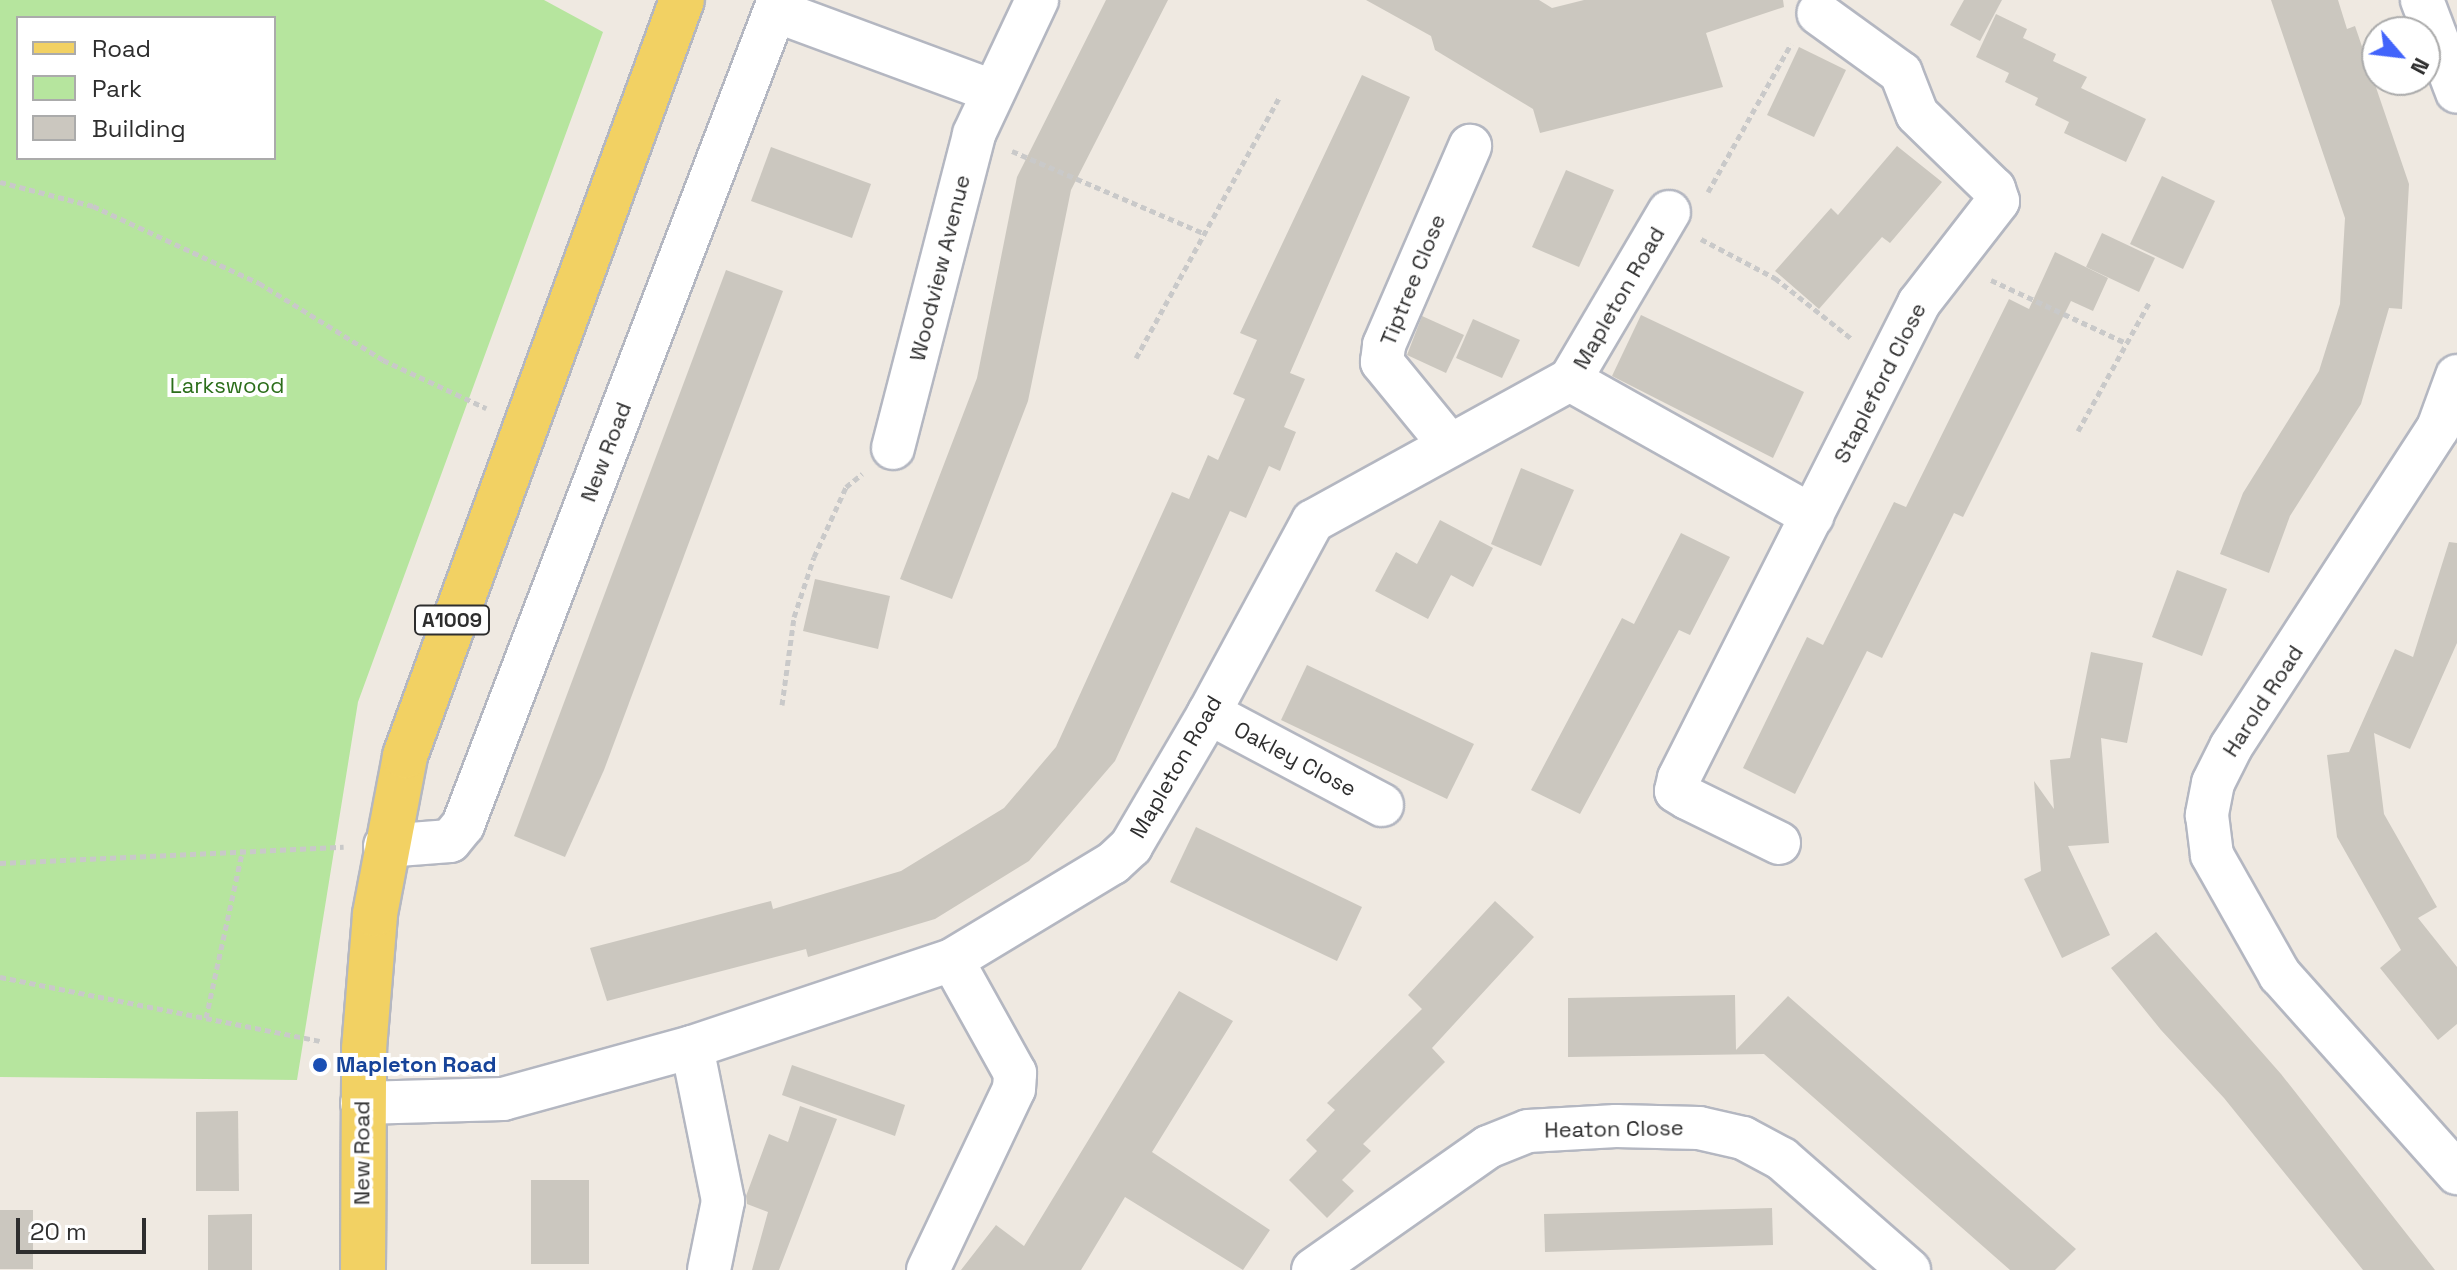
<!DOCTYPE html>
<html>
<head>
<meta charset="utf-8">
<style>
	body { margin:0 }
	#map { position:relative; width:2457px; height:1270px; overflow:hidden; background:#efe9e1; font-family:"Space Grotesk",sans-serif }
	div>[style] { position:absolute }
	.green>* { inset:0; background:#b6e59e }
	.building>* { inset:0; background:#cbc7bf }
	.path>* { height:5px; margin-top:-2.5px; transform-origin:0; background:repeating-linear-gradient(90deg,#c9c9c9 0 6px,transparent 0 10px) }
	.roads { filter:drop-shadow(2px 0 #b4b7c1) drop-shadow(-2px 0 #b4b7c1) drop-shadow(0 2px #b4b7c1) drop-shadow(0 -2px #b4b7c1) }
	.minor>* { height:42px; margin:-21px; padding:0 21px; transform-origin:21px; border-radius:21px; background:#fff }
	.major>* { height:44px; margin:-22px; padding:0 22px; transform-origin:22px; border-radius:22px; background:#f2d163 }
	.dots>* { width:22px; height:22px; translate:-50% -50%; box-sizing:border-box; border:4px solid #fff; border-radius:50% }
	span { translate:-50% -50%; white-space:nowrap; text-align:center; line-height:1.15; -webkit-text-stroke:8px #fff; paint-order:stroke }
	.shield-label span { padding:2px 6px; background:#fff; border:2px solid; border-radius:6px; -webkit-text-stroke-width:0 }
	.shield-label { font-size:20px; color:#2e2e2e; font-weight:700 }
	.street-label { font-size:22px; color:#2e2e2e }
	.park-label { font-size:22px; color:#2c6e1b }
	.transit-label { font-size:22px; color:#164399; font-weight:700 }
	.left { translate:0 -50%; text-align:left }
	.legend { position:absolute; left:16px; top:16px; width:260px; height:144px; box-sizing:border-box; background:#fff; border:2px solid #ababab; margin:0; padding:10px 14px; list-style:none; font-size:24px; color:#2e2e2e }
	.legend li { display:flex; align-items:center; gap:16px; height:40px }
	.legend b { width:40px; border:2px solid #ababab }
	.north { position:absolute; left:2361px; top:16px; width:80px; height:80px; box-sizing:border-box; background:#fff; border:2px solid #ababab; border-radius:50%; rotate:118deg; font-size:22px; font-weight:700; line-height:32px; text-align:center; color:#2e2e2e }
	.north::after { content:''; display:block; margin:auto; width:28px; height:36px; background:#4264fb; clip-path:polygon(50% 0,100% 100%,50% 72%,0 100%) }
	.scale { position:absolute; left:16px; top:1218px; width:130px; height:36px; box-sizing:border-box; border:4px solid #2e2e2e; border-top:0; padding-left:10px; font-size:24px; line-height:28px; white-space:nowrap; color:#2e2e2e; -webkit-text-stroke:6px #fff; paint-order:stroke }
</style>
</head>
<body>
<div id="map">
	<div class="green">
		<div style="clip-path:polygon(evenodd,0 0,544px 0,603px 32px,358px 702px,297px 1080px,0 1077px,0 0,18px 18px,274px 18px,274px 158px,18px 158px,18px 18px)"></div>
	</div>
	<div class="building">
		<div style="clip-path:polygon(1106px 0,1168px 0,1071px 190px,1028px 401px,952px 599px,900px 579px,977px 378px,1017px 177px)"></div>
		<div style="clip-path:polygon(1366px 0,1539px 0,1552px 8px,1584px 0,1783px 0,1784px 7px,1706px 33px,1723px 87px,1540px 133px,1533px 109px,1435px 50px,1431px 36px)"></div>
		<div style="clip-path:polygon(1964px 0,2002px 0,1980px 41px,1950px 25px)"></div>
		<div style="clip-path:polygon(2271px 0,2338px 0,2347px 29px,2355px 26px,2409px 184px,2402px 309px,2389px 308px,2361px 404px,2290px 516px,2269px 573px,2220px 554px,2243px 493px,2319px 371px,2340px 304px,2345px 218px)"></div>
		<div style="clip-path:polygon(1996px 14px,2027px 29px,2023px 38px,2056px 54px,2053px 61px,2087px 77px,2081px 88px,2146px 119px,2126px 162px,2064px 133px,2069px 122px,2035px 105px,2038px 98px,2005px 82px,2009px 73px,1976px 57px)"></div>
		<div style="clip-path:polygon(1799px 47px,1846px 70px,1814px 137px,1767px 115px)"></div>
		<div style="clip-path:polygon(1362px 75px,1410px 97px,1290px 373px,1305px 379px,1284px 427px,1296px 432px,1280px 471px,1269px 466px,1246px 518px,1230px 511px,1115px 761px,1029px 861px,935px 919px,808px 957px,806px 949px,607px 1001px,590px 948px,771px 901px,773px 909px,901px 871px,1004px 808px,1056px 747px,1172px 492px,1189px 499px,1208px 455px,1218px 460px,1245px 399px,1233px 394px,1257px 340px,1240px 333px)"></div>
		<div style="clip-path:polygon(1897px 146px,1942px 182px,1890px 243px,1882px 237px,1819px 309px,1775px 271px,1831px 208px,1838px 215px)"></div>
		<div style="clip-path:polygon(771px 147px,871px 184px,852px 238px,751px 201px)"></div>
		<div style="clip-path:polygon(1566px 170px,1614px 190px,1579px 267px,1532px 247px)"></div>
		<div style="clip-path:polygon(2162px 176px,2215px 201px,2183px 269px,2130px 244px)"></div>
		<div style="clip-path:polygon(2102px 233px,2155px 258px,2139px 292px,2086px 267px)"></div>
		<div style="clip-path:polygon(2055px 252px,2108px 278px,2093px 311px,2071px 301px,1963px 517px,1954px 513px,1882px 658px,1867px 651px,1795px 794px,1743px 768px,1807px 637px,1823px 645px,1894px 502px,1906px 507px,2009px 299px,2029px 309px)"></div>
		<div style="clip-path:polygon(726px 270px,783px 291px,604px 770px,565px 857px,514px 836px)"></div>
		<div style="clip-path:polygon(1641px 315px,1804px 392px,1773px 458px,1612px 376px)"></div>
		<div style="clip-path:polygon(1422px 316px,1464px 335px,1446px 373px,1407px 355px)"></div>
		<div style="clip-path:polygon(1473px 319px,1520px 340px,1502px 378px,1456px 358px)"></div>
		<div style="clip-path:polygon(1521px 468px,1574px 490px,1541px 566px,1491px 544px)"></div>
		<div style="clip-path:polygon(1440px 520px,1493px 548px,1473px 587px,1451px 575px,1428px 619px,1375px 591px,1396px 552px,1417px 564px)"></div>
		<div style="clip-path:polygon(1681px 533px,1730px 557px,1690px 635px,1679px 630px,1580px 814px,1531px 790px,1622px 618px,1634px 624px)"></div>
		<div style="clip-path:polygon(2449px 542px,2457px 543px,2457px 643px,2410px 749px,2374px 733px,2384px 814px,2437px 907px,2418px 918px,2457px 967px,2457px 1024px,2438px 1040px,2380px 968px,2401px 950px,2337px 837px,2327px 755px,2349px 752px,2395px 649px,2413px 657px)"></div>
		<div style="clip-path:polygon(2177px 570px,2227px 589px,2202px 656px,2152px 637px)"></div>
		<div style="clip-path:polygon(815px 579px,890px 596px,878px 649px,803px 631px)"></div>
		<div style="clip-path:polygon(2091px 652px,2143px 663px,2127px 743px,2101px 738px,2109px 843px,2068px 846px,2110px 935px,2062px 958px,2024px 879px,2041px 871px,2034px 781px,2054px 809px,2050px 760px,2070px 758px)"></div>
		<div style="clip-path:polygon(1307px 665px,1474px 744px,1447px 799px,1281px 720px)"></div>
		<div style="clip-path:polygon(1196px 827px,1362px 907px,1337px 961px,1170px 882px)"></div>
		<div style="clip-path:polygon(1495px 901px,1534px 937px,1432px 1048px,1445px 1062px,1363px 1144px,1371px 1151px,1342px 1180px,1354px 1191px,1327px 1218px,1289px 1180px,1317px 1151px,1306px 1140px,1335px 1110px,1327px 1103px,1422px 1009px,1408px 995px)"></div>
		<div style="clip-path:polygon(2156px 932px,2281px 1074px,2435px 1270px,2363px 1270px,2224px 1098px,2161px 1030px,2111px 968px)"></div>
		<div style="clip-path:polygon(1179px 991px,1233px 1021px,1152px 1152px,1270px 1230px,1243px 1270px,1125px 1197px,1081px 1270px,961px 1270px,996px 1225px,1024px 1246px)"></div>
		<div style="clip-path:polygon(1735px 995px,1736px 1050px,1788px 996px,2076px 1249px,2055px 1270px,2010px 1270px,1764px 1054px,1568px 1057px,1568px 998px)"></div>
		<div style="clip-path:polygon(792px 1065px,905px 1105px,895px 1136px,782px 1095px)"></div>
		<div style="clip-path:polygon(800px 1106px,837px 1119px,779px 1270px,752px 1270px,768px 1212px,747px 1204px,746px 1196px,769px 1134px,788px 1142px)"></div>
		<div style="clip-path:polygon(238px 1111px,239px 1191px,196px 1191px,196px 1112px)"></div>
		<div style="clip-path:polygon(531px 1180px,589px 1180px,589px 1264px,531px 1264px)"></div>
		<div style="clip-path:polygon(1772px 1208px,1773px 1245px,1545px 1252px,1544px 1214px)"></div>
		<div style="clip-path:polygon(0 1210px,33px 1210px,33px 1269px,0 1269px)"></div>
		<div style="clip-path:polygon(252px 1214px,252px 1270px,208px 1270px,208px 1215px)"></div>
	</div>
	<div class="path">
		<div style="left:1012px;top:151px;width:208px;rotate:23.2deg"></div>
		<div style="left:0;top:182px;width:96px;rotate:14.5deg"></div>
		<div style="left:93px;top:206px;width:183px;rotate:24.9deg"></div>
		<div style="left:259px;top:283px;width:146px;rotate:31.8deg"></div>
		<div style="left:383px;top:360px;width:114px;rotate:25deg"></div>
		<div style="left:1708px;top:192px;width:170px;rotate:-60.7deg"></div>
		<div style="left:1701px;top:239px;width:84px;rotate:27.8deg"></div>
		<div style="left:1775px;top:278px;width:98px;rotate:38.4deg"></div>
		<div style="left:1991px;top:280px;width:147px;rotate:25deg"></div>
		<div style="left:1136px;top:358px;width:299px;rotate:-61.2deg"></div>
		<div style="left:2078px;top:431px;width:149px;rotate:-61deg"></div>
		<div style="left:782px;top:705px;width:89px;rotate:-82.2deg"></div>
		<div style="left:794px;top:617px;width:63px;rotate:-71.6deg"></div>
		<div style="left:814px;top:557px;width:77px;rotate:-65.4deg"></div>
		<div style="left:846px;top:487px;width:21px;rotate:-39deg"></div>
		<div style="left:0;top:863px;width:344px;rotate:-2.7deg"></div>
		<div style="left:0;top:977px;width:326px;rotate:11.3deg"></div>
		<div style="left:206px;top:1018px;width:173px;rotate:-77.7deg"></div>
	</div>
	<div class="roads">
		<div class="minor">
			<div style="left:2422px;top:0;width:98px;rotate:69.2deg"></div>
			<div style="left:776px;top:11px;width:228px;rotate:20.3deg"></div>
			<div style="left:2457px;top:376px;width:55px;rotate:110.1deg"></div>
			<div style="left:2438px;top:428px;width:380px;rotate:123deg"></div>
			<div style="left:2231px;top:747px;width:40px;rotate:116.6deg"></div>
			<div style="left:2213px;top:783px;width:33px;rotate:101deg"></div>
			<div style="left:2207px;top:815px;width:40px;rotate:82.9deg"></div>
			<div style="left:2212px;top:855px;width:138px;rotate:60.5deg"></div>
			<div style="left:2280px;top:975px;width:266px;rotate:48.2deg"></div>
			<div style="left:1570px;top:380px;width:278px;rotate:29.3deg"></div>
			<div style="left:1449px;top:444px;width:106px;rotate:-129.3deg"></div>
			<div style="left:1382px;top:362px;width:17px;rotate:-83deg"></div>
			<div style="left:1384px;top:345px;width:217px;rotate:-66.6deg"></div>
			<div style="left:893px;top:448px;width:324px;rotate:-75.5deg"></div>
			<div style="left:974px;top:134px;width:148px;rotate:-64.8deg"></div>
			<div style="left:1209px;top:713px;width:196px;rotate:28deg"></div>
			<div style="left:1779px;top:843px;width:102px;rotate:-153.9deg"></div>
			<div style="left:1687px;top:798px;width:13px;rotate:-148deg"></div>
			<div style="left:1676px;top:791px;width:13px;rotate:-77deg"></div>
			<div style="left:1679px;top:778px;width:532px;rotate:-63.19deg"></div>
			<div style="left:1919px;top:303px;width:129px;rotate:-52.2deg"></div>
			<div style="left:1998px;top:201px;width:13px;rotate:-108deg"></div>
			<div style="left:1994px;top:189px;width:107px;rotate:-135.8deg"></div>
			<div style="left:1917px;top:114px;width:44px;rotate:-111.3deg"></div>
			<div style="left:1901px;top:73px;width:102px;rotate:-144.1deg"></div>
			<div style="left:385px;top:846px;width:65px;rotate:-4.4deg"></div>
			<div style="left:450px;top:841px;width:21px;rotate:-51deg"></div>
			<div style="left:463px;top:825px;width:883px;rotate:-69.04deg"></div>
			<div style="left:692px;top:1047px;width:157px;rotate:78.6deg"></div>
			<div style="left:723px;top:1201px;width:70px;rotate:101.5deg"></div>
			<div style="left:362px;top:1103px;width:141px;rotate:-1.6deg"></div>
			<div style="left:503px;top:1099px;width:196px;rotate:-15.4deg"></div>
			<div style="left:692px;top:1047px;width:274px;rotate:-18.5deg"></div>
			<div style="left:952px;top:960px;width:188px;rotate:-31.1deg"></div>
			<div style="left:1113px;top:863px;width:25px;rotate:-43deg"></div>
			<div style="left:1131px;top:846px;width:154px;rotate:-59.6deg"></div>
			<div style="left:1209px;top:713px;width:218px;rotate:-61.6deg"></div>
			<div style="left:1313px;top:521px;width:293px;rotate:-28.8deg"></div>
			<div style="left:1570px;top:380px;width:195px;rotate:-59.5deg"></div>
			<div style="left:928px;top:1270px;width:200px;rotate:-64.6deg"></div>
			<div style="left:1014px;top:1089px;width:16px;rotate:-86deg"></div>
			<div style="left:1015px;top:1073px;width:129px;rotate:-119.1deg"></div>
			<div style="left:1313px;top:1270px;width:214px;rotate:-35.1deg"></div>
			<div style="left:1488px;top:1147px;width:43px;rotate:-21.8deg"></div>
			<div style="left:1528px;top:1131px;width:88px;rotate:-3.3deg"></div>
			<div style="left:1616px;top:1126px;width:83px;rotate:1.4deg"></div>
			<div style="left:1699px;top:1128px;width:45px;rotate:12.8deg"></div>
			<div style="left:1743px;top:1138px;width:44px;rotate:28.3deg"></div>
			<div style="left:1782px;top:1159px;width:169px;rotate:41.2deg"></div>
		</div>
		<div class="major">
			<div style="left:363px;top:1270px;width:221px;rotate:-89.7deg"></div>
			<div style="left:364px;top:1049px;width:135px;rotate:-85.3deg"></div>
			<div style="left:375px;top:914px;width:161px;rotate:-79.2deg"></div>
			<div style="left:405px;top:756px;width:805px;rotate:-69.88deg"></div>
		</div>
	</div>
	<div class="dots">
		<div style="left:320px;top:1065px;background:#1a4fb4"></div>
	</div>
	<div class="shield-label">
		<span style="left:452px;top:620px">A1009</span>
	</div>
	<div class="street-label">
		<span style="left:940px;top:268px;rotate:-76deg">Woodview Avenue</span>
		<span style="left:1413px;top:280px;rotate:-68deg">Tiptree Close</span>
		<span style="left:1619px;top:298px;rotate:-60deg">Mapleton Road</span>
		<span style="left:1880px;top:383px;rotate:-63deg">Stapleford Close</span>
		<span style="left:606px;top:452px;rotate:-69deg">New Road</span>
		<span style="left:2263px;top:701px;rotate:-57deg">Harold Road</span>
		<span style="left:1295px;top:759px;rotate:28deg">Oakley Close</span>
		<span style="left:1176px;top:767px;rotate:-60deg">Mapleton Road</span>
		<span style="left:1614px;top:1129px;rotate:-1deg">Heaton Close</span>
		<span style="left:362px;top:1153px;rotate:-90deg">New Road</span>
	</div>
	<div class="park-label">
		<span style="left:227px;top:386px">Larkswood</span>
	</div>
	<div class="transit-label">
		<span class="left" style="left:336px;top:1065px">Mapleton Road</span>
	</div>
	<ul class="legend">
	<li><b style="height:10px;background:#f2d163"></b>Road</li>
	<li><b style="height:22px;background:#b6e59e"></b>Park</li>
	<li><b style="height:22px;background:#cbc7bf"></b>Building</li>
	</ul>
	<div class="north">N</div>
	<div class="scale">20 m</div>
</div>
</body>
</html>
